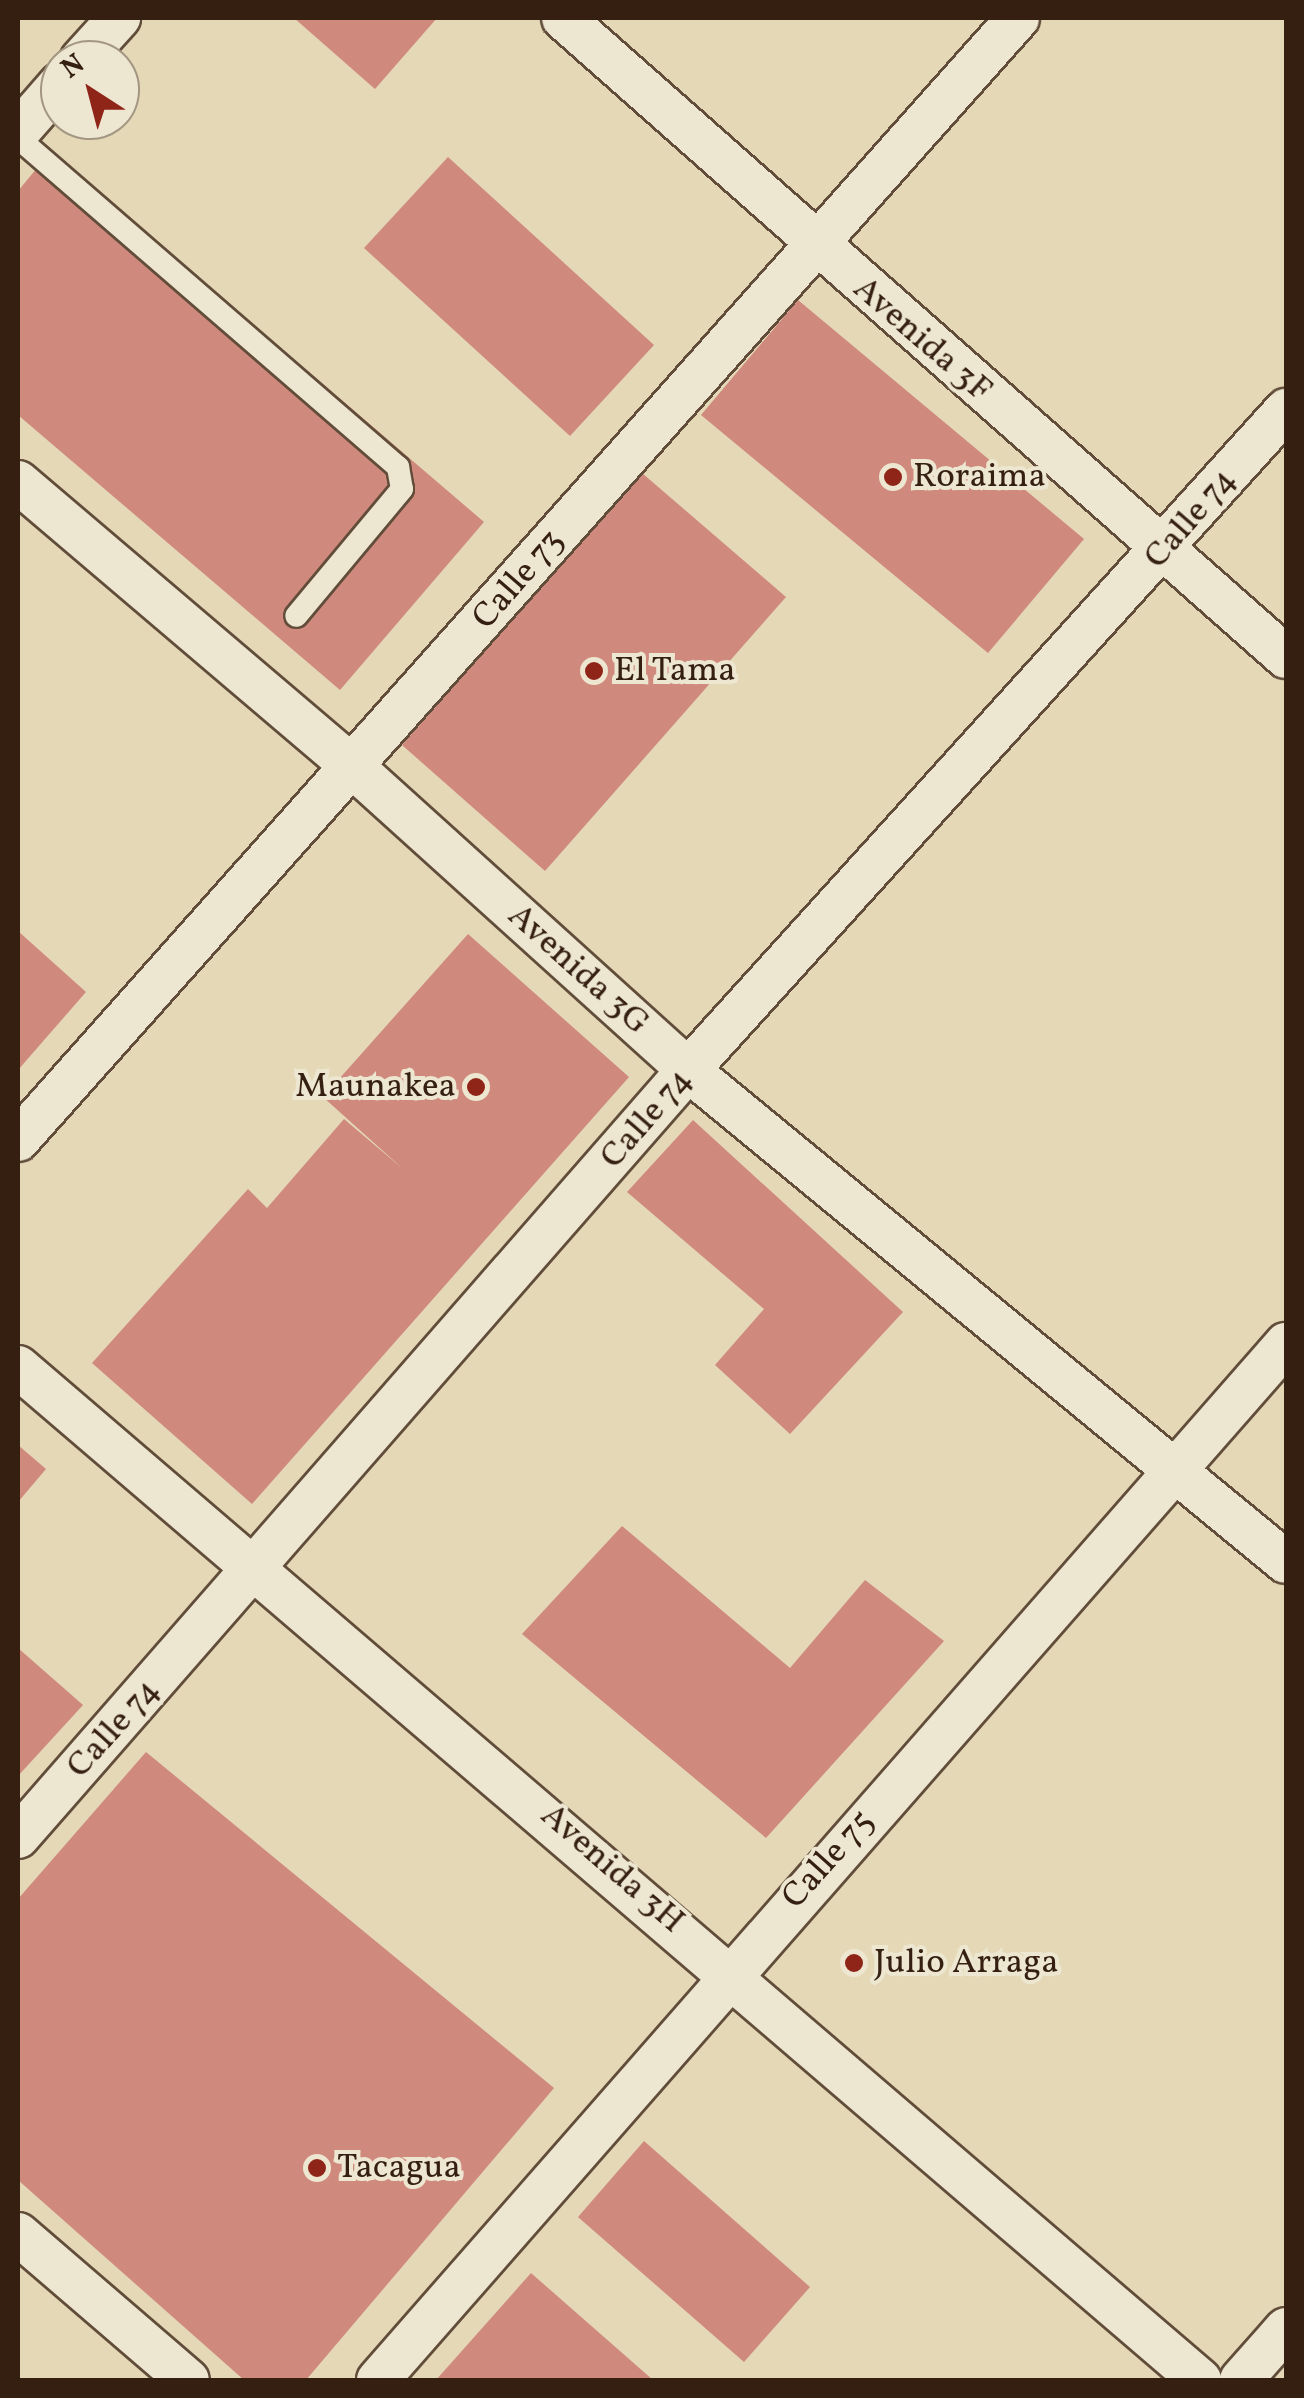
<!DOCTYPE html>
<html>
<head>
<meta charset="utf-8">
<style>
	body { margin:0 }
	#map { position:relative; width:1304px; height:2398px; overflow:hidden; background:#e4d8b7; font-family:Vollkorn,serif }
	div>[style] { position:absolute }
	.building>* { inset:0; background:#cf897d }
	.roads { filter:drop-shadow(2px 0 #614d3a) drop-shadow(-2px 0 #614d3a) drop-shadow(0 2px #614d3a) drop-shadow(0 -2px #614d3a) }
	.lane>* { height:22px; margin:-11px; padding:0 11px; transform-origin:11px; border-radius:11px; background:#ede6d0 }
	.street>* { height:42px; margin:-21px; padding:0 21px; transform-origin:21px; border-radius:21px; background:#ede6d0 }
	.dots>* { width:28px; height:28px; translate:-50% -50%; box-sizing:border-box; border:5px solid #ede6d0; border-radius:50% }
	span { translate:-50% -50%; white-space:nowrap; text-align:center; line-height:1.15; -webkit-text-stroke:8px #ede6d0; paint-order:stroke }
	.street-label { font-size:35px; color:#351f10 }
	.poi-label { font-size:35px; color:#351f10 }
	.left { translate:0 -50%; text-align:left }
	.right { translate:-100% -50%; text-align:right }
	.frame { position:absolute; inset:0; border:20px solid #351f10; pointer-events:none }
	.north { position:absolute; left:40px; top:40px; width:100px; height:100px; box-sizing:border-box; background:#ede6d0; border:2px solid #a39683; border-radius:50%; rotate:324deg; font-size:28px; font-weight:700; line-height:40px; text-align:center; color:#351f10 }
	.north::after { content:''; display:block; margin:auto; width:35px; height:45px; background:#8f2418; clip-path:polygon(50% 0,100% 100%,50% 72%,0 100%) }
</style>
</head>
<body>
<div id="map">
	<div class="building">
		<div style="clip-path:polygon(294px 18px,437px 18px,375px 89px)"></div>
		<div style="clip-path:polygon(51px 151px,484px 522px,340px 690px,18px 415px,18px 191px)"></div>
		<div style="clip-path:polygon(448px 157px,654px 345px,570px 436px,364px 248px)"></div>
		<div style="clip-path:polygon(798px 300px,1084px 539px,988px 653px,701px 415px)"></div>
		<div style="clip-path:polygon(642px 473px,786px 597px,545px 871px,402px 745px)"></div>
		<div style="clip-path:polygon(18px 931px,86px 992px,18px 1070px)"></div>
		<div style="clip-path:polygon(468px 934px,629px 1077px,252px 1504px,92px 1363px,248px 1189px,267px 1208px,344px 1119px,403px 1169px,323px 1097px)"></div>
		<div style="clip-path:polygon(693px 1120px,903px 1312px,790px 1434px,715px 1365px,764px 1309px,627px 1192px)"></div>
		<div style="clip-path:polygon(18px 1445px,46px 1469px,18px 1502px)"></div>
		<div style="clip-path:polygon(622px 1526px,790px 1668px,865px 1580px,944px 1641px,766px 1838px,522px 1634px)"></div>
		<div style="clip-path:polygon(18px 1648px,83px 1705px,18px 1776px)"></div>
		<div style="clip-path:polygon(146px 1752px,554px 2088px,306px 2380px,244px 2380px,18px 2180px,18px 1899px)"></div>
		<div style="clip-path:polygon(644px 2141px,810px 2287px,744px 2362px,578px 2217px)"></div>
		<div style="clip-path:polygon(531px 2273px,653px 2380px,436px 2380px)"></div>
	</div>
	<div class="roads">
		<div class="lane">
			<div style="left:18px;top:138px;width:503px;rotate:40.89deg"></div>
			<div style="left:398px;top:467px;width:22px;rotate:80deg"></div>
			<div style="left:402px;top:489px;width:165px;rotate:129.8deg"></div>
		</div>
		<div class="street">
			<div style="left:563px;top:18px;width:965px;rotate:41.47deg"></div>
			<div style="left:81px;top:60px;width:57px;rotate:-47.9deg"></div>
			<div style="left:18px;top:132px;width:64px;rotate:-48.8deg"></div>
			<div style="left:18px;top:482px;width:441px;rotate:40.4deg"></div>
			<div style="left:354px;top:768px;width:450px;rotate:42.1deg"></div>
			<div style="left:688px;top:1070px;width:774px;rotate:39.45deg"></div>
			<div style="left:18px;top:1140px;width:1503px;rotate:-48.29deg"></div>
			<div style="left:18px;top:1367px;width:1557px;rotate:40.6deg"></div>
			<div style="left:18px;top:1837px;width:1018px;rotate:-48.86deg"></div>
			<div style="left:688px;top:1070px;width:891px;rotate:-47.82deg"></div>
			<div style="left:18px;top:2234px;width:224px;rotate:40.7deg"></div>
			<div style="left:378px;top:2380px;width:1378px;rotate:-48.77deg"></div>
			<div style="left:1241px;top:2380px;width:68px;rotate:-48.6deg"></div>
		</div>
	</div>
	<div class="dots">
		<div style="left:893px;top:477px;background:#8f2418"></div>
		<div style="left:594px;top:671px;background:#8f2418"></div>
		<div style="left:476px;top:1087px;background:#8f2418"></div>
		<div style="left:854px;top:1963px;background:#8f2418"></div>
		<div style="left:317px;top:2168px;background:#8f2418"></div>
	</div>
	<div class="street-label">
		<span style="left:922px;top:340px;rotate:41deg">Avenida 3F</span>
		<span style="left:1191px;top:519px;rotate:-49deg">Calle 74</span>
		<span style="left:519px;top:580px;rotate:-49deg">Calle 73</span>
		<span style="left:578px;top:970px;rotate:42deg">Avenida 3G</span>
		<span style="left:647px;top:1119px;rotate:-49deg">Calle 74</span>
		<span style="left:114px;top:1729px;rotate:-48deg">Calle 74</span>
		<span style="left:829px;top:1860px;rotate:-48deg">Calle 75</span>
		<span style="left:612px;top:1869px;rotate:41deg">Avenida 3H</span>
	</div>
	<div class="poi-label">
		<span class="left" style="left:913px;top:477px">Roraima</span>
		<span class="left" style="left:614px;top:671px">El Tama</span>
		<span class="right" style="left:456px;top:1087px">Maunakea</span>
		<span class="left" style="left:874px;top:1963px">Julio Arraga</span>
		<span class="left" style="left:337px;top:2168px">Tacagua</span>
	</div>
	<div class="frame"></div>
	<div class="north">N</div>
</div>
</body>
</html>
